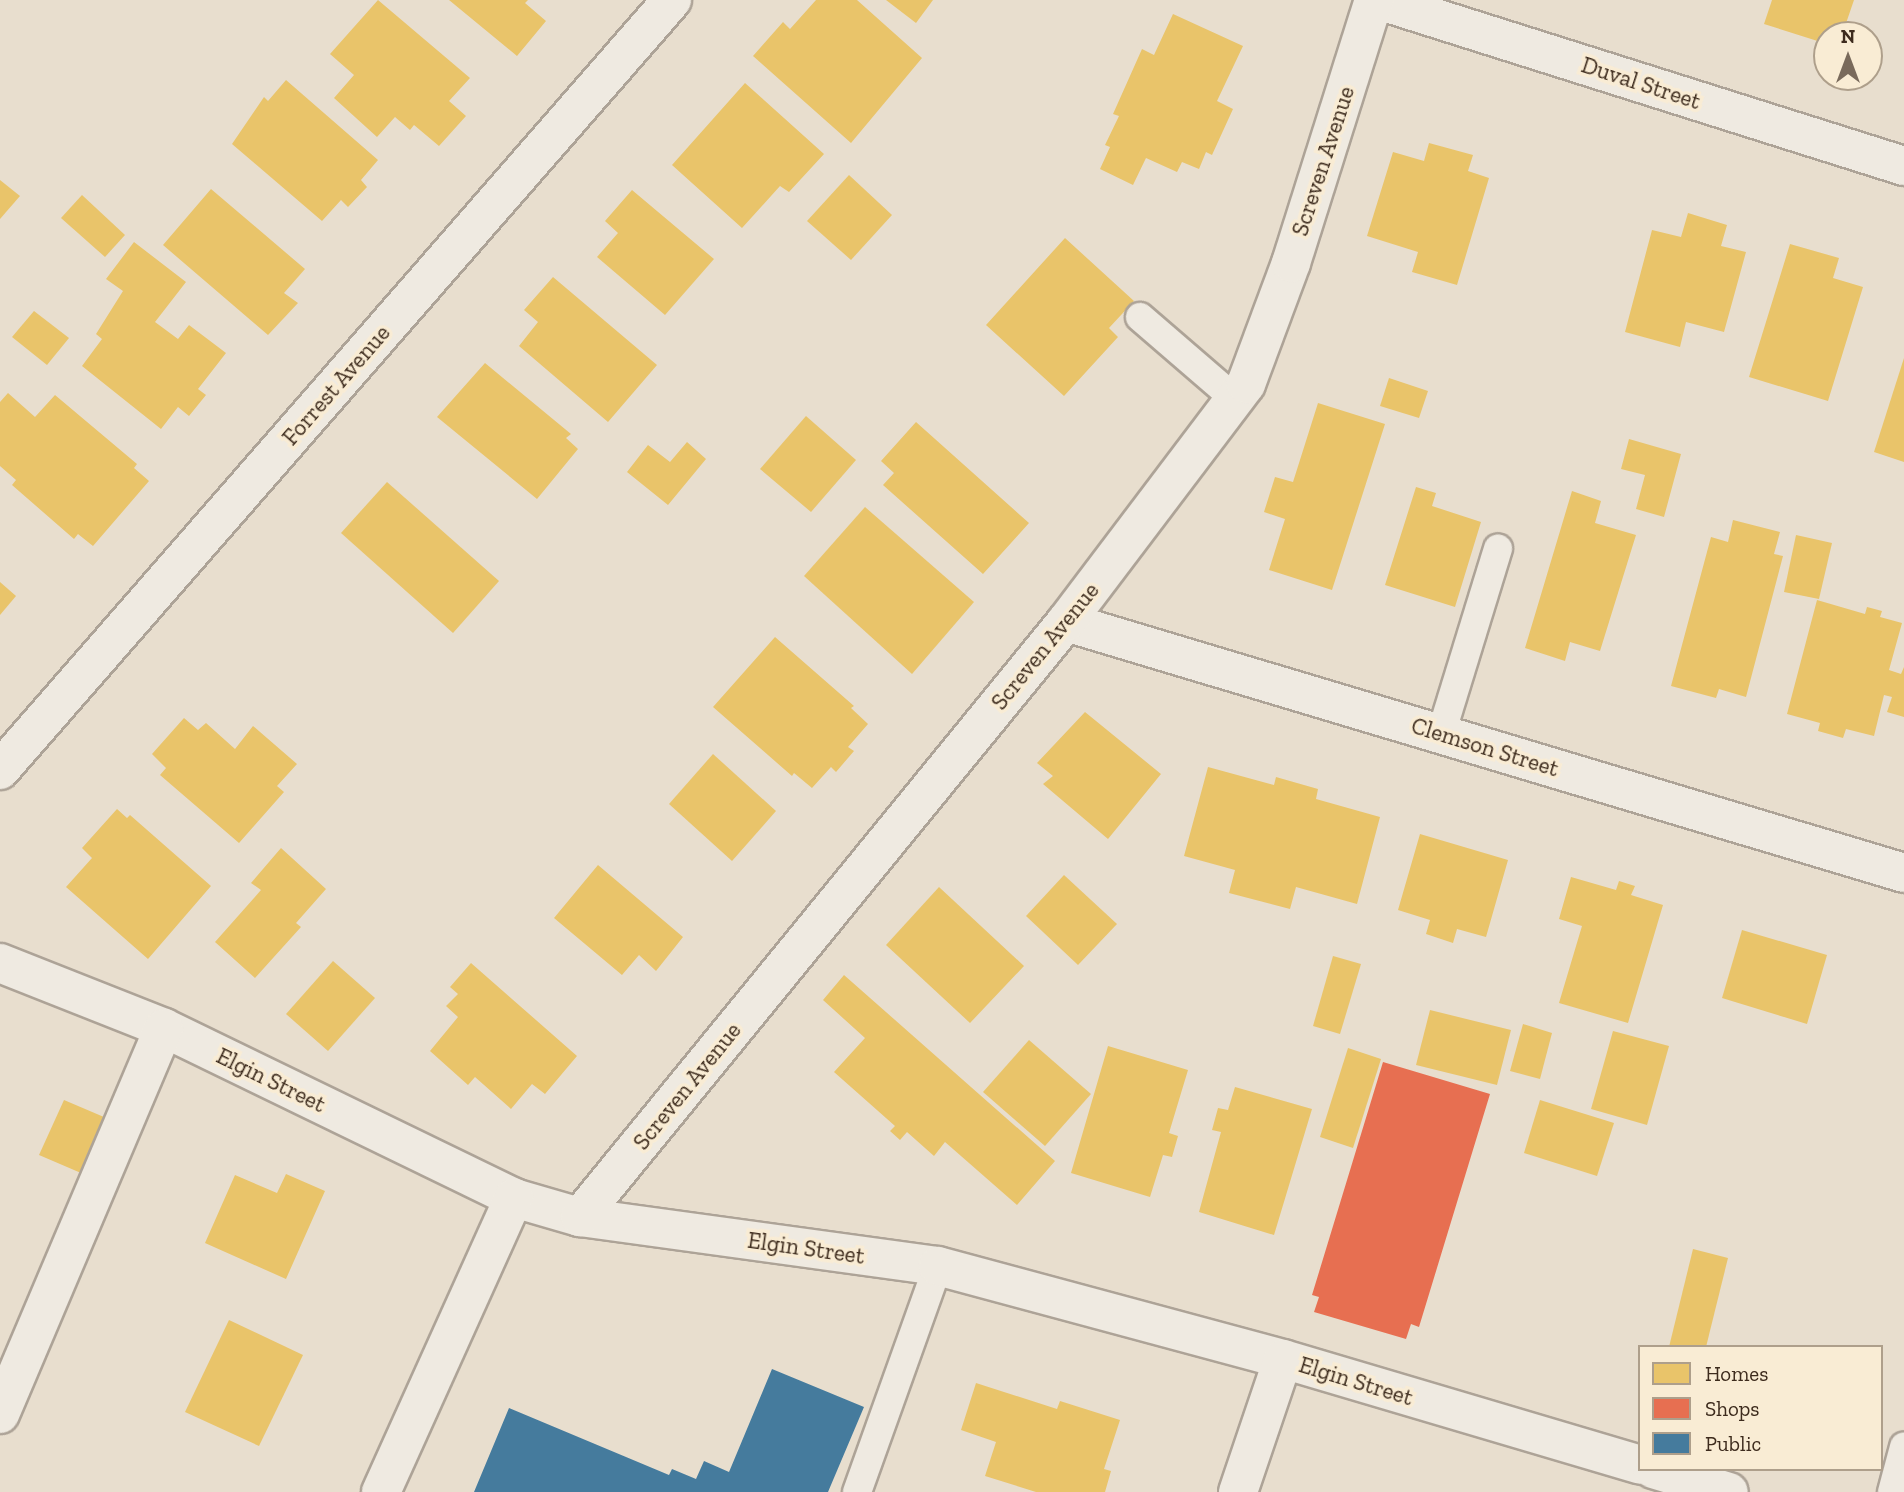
<!DOCTYPE html>
<html>
<head>
<meta charset="utf-8">
<style>
	body { margin:0 }
	#map { position:relative; width:1904px; height:1492px; overflow:hidden; background:#e8dece; font-family:"Zilla Slab",serif }
	div>[style] { position:absolute }
	.homes>* { inset:0; background:#e9c46a }
	.shops>* { inset:0; background:#e76f51 }
	.public>* { inset:0; background:#457b9d }
	.roads { filter:drop-shadow(2px 0 #ada397) drop-shadow(-2px 0 #ada397) drop-shadow(0 2px #ada397) drop-shadow(0 -2px #ada397) }
	.lane>* { height:28px; margin:-14px; padding:0 14px; transform-origin:14px; border-radius:14px; background:#efeae1 }
	.street>* { height:38px; margin:-19px; padding:0 19px; transform-origin:19px; border-radius:19px; background:#efeae1 }
	span { translate:-50% -50%; white-space:nowrap; text-align:center; line-height:1.15; -webkit-text-stroke:7px #f9ecd4; paint-order:stroke }
	.street-label { font-size:23px; color:#3d2b1d }
	.legend { position:absolute; left:1638px; top:1345px; width:245px; height:126px; box-sizing:border-box; background:#f9ecd4; border:2px solid #ae9f8b; margin:0; padding:9px 12px; list-style:none; font-size:21px; color:#3d2b1d }
	.legend li { display:flex; align-items:center; gap:14px; height:35px }
	.legend b { width:35px; border:2px solid #ae9f8b }
	.north { position:absolute; left:1813px; top:21px; width:70px; height:70px; box-sizing:border-box; background:#f9ecd4; border:2px solid #ae9f8b; border-radius:50%; rotate:0deg; font-size:19px; font-weight:700; line-height:28px; text-align:center; color:#3d2b1d }
	.north::after { content:''; display:block; margin:auto; width:24px; height:32px; background:#796a5b; clip-path:polygon(50% 0,100% 100%,50% 72%,0 100%) }
</style>
</head>
<body>
<div id="map">
	<div class="homes">
		<div style="clip-path:polygon(378px 0,470px 78px,449px 101px,466px 116px,439px 146px,414px 125px,410px 130px,395px 117px,377px 137px,334px 98px,354px 75px,330px 54px)"></div>
		<div style="clip-path:polygon(449px 0,528px 0,525px 3px,546px 21px,517px 56px)"></div>
		<div style="clip-path:polygon(816px 0,857px 0,922px 58px,851px 143px,753px 56px,783px 22px,790px 29px)"></div>
		<div style="clip-path:polygon(886px 0,933px 0,916px 23px)"></div>
		<div style="clip-path:polygon(1772px 0,1854px 0,1842px 35px,1827px 35px,1827px 44px,1764px 24px)"></div>
		<div style="clip-path:polygon(1173px 14px,1243px 46px,1217px 101px,1233px 109px,1212px 155px,1206px 152px,1199px 169px,1182px 162px,1177px 172px,1146px 158px,1133px 185px,1100px 169px,1110px 147px,1105px 145px,1119px 116px,1113px 114px,1142px 49px,1154px 55px)"></div>
		<div style="clip-path:polygon(286px 80px,378px 160px,361px 180px,367px 187px,348px 207px,341px 200px,322px 221px,232px 144px,264px 97px,268px 101px)"></div>
		<div style="clip-path:polygon(745px 83px,824px 154px,789px 192px,780px 186px,742px 228px,672px 165px)"></div>
		<div style="clip-path:polygon(1429px 143px,1473px 155px,1468px 171px,1489px 178px,1457px 285px,1412px 272px,1418px 252px,1367px 236px,1393px 152px,1424px 161px)"></div>
		<div style="clip-path:polygon(849px 175px,892px 215px,851px 260px,807px 221px)"></div>
		<div style="clip-path:polygon(0 180px,20px 196px,0 219px)"></div>
		<div style="clip-path:polygon(211px 189px,305px 269px,284px 293px,298px 303px,268px 335px,163px 245px)"></div>
		<div style="clip-path:polygon(632px 190px,714px 259px,665px 315px,597px 257px,618px 233px,605px 221px)"></div>
		<div style="clip-path:polygon(82px 195px,125px 235px,105px 257px,61px 218px)"></div>
		<div style="clip-path:polygon(1688px 213px,1727px 225px,1721px 246px,1746px 252px,1724px 332px,1686px 322px,1680px 347px,1625px 332px,1652px 230px,1681px 237px)"></div>
		<div style="clip-path:polygon(1065px 238px,1134px 301px,1109px 328px,1118px 337px,1064px 396px,986px 325px)"></div>
		<div style="clip-path:polygon(134px 242px,186px 282px,155px 322px,178px 339px,189px 325px,226px 353px,198px 389px,206px 395px,189px 416px,178px 407px,161px 429px,82px 366px,102px 339px,96px 334px,123px 291px,106px 279px)"></div>
		<div style="clip-path:polygon(1790px 244px,1839px 258px,1833px 278px,1863px 287px,1828px 401px,1749px 377px)"></div>
		<div style="clip-path:polygon(553px 277px,657px 365px,608px 422px,519px 346px,538px 322px,524px 310px)"></div>
		<div style="clip-path:polygon(34px 311px,69px 338px,47px 365px,12px 337px)"></div>
		<div style="clip-path:polygon(1904px 358px,1904px 462px,1874px 452px)"></div>
		<div style="clip-path:polygon(485px 363px,571px 434px,566px 438px,578px 449px,537px 499px,437px 417px)"></div>
		<div style="clip-path:polygon(1389px 378px,1428px 391px,1419px 418px,1380px 406px)"></div>
		<div style="clip-path:polygon(8px 393px,35px 417px,55px 395px,137px 464px,134px 468px,149px 481px,93px 546px,78px 534px,74px 539px,12px 485px,16px 480px,0 466px,0 402px)"></div>
		<div style="clip-path:polygon(1318px 403px,1385px 424px,1332px 590px,1269px 570px,1285px 519px,1264px 512px,1275px 477px,1293px 482px)"></div>
		<div style="clip-path:polygon(806px 416px,856px 460px,811px 512px,760px 469px)"></div>
		<div style="clip-path:polygon(916px 422px,1029px 523px,983px 574px,883px 485px,894px 473px,881px 461px)"></div>
		<div style="clip-path:polygon(1629px 439px,1681px 454px,1664px 517px,1636px 509px,1645px 475px,1621px 469px)"></div>
		<div style="clip-path:polygon(687px 442px,706px 459px,668px 505px,627px 472px,648px 445px,670px 462px)"></div>
		<div style="clip-path:polygon(387px 482px,499px 581px,453px 633px,341px 533px)"></div>
		<div style="clip-path:polygon(1416px 487px,1436px 493px,1432px 506px,1481px 522px,1455px 607px,1385px 585px)"></div>
		<div style="clip-path:polygon(1572px 491px,1601px 501px,1595px 523px,1636px 535px,1600px 651px,1570px 642px,1565px 661px,1525px 648px)"></div>
		<div style="clip-path:polygon(865px 507px,974px 602px,912px 674px,804px 576px)"></div>
		<div style="clip-path:polygon(1733px 520px,1780px 532px,1774px 554px,1783px 556px,1746px 697px,1719px 689px,1716px 698px,1671px 686px,1711px 537px,1728px 542px)"></div>
		<div style="clip-path:polygon(1796px 535px,1832px 543px,1819px 599px,1784px 592px)"></div>
		<div style="clip-path:polygon(0 582px,16px 596px,0 615px)"></div>
		<div style="clip-path:polygon(1817px 600px,1865px 614px,1867px 607px,1882px 611px,1880px 617px,1902px 623px,1889px 670px,1901px 674px,1904px 667px,1904px 717px,1887px 712px,1892px 697px,1884px 695px,1874px 736px,1846px 729px,1843px 738px,1818px 731px,1820px 723px,1787px 714px)"></div>
		<div style="clip-path:polygon(775px 637px,854px 706px,851px 708px,868px 724px,848px 747px,854px 751px,836px 772px,831px 767px,812px 788px,794px 773px,792px 776px,713px 707px)"></div>
		<div style="clip-path:polygon(1085px 712px,1161px 774px,1108px 839px,1043px 784px,1053px 776px,1037px 763px)"></div>
		<div style="clip-path:polygon(184px 718px,198px 730px,206px 723px,235px 749px,253px 726px,297px 764px,277px 786px,284px 792px,239px 843px,160px 775px,166px 768px,152px 754px)"></div>
		<div style="clip-path:polygon(713px 754px,776px 811px,732px 861px,669px 804px)"></div>
		<div style="clip-path:polygon(1208px 767px,1274px 785px,1276px 777px,1318px 789px,1316px 799px,1380px 817px,1357px 904px,1296px 887px,1290px 909px,1229px 893px,1235px 870px,1184px 856px)"></div>
		<div style="clip-path:polygon(117px 809px,127px 818px,130px 815px,211px 886px,148px 959px,66px 887px,92px 858px,82px 848px)"></div>
		<div style="clip-path:polygon(1420px 834px,1508px 860px,1486px 937px,1457px 929px,1453px 943px,1426px 934px,1430px 920px,1398px 910px)"></div>
		<div style="clip-path:polygon(281px 848px,326px 889px,296px 923px,301px 927px,255px 978px,215px 942px,261px 890px,251px 883px)"></div>
		<div style="clip-path:polygon(598px 865px,683px 937px,656px 971px,639px 955px,622px 975px,554px 918px)"></div>
		<div style="clip-path:polygon(1064px 875px,1117px 924px,1078px 965px,1026px 916px)"></div>
		<div style="clip-path:polygon(1571px 877px,1616px 890px,1619px 881px,1635px 886px,1631px 895px,1663px 905px,1628px 1023px,1559px 1003px,1582px 926px,1559px 919px)"></div>
		<div style="clip-path:polygon(939px 887px,1024px 966px,970px 1023px,886px 945px)"></div>
		<div style="clip-path:polygon(1742px 930px,1827px 955px,1807px 1024px,1722px 998px)"></div>
		<div style="clip-path:polygon(1333px 956px,1361px 964px,1340px 1034px,1313px 1026px)"></div>
		<div style="clip-path:polygon(333px 961px,375px 998px,328px 1051px,286px 1014px)"></div>
		<div style="clip-path:polygon(471px 963px,577px 1056px,545px 1094px,532px 1084px,511px 1109px,475px 1077px,468px 1085px,430px 1051px,458px 1017px,446px 1006px,458px 994px,450px 987px)"></div>
		<div style="clip-path:polygon(844px 975px,1055px 1161px,1017px 1205px,945px 1142px,934px 1156px,907px 1132px,900px 1140px,890px 1131px,895px 1126px,834px 1072px,865px 1038px,823px 1000px)"></div>
		<div style="clip-path:polygon(1430px 1010px,1511px 1030px,1497px 1085px,1416px 1065px)"></div>
		<div style="clip-path:polygon(1523px 1024px,1552px 1033px,1540px 1079px,1510px 1071px)"></div>
		<div style="clip-path:polygon(1613px 1031px,1669px 1046px,1647px 1125px,1591px 1109px)"></div>
		<div style="clip-path:polygon(1029px 1040px,1091px 1094px,1045px 1146px,983px 1092px)"></div>
		<div style="clip-path:polygon(1108px 1046px,1188px 1070px,1169px 1133px,1178px 1136px,1172px 1157px,1163px 1155px,1150px 1197px,1071px 1173px)"></div>
		<div style="clip-path:polygon(1348px 1048px,1381px 1059px,1353px 1148px,1320px 1137px)"></div>
		<div style="clip-path:polygon(1235px 1087px,1312px 1109px,1274px 1235px,1199px 1212px,1221px 1132px,1212px 1130px,1218px 1108px,1228px 1110px)"></div>
		<div style="clip-path:polygon(64px 1100px,118px 1123px,95px 1179px,39px 1155px)"></div>
		<div style="clip-path:polygon(1540px 1100px,1614px 1123px,1597px 1176px,1524px 1153px)"></div>
		<div style="clip-path:polygon(286px 1174px,325px 1191px,286px 1279px,205px 1243px,235px 1175px,277px 1193px)"></div>
		<div style="clip-path:polygon(1693px 1249px,1728px 1258px,1706px 1347px,1669px 1347px)"></div>
		<div style="clip-path:polygon(229px 1320px,303px 1355px,259px 1446px,185px 1412px)"></div>
		<div style="clip-path:polygon(976px 1383px,1057px 1409px,1060px 1401px,1120px 1420px,1104px 1469px,1111px 1471px,1105px 1492px,1036px 1492px,985px 1476px,996px 1442px,961px 1430px)"></div>
	</div>
	<div class="shops">
		<div style="clip-path:polygon(1383px 1062px,1490px 1094px,1419px 1327px,1411px 1324px,1406px 1339px,1314px 1312px,1319px 1297px,1312px 1295px)"></div>
	</div>
	<div class="public">
		<div style="clip-path:polygon(772px 1369px,864px 1407px,828px 1492px,474px 1492px,509px 1408px,669px 1475px,672px 1469px,696px 1479px,704px 1461px,729px 1472px)"></div>
	</div>
	<div class="roads">
		<div class="lane">
			<div style="left:1140px;top:317px;width:124px;rotate:40.8deg"></div>
			<div style="left:1441px;top:734px;width:194px;rotate:-72.9deg"></div>
			<div style="left:857px;top:1492px;width:240px;rotate:-70.3deg"></div>
			<div style="left:1892px;top:1492px;width:47px;rotate:-75.1deg"></div>
		</div>
		<div class="street">
			<div style="left:1378px;top:0;width:552px;rotate:17.52deg"></div>
			<div style="left:1066px;top:622px;width:875px;rotate:16.67deg"></div>
			<div style="left:0;top:770px;width:1022px;rotate:-48.89deg"></div>
			<div style="left:0;top:963px;width:176px;rotate:21.6deg"></div>
			<div style="left:164px;top:1028px;width:389px;rotate:25.9deg"></div>
			<div style="left:514px;top:1198px;width:69px;rotate:16.1deg"></div>
			<div style="left:580px;top:1217px;width:361px;rotate:7.8deg"></div>
			<div style="left:938px;top:1266px;width:357px;rotate:15.1deg"></div>
			<div style="left:1283px;top:1359px;width:372px;rotate:16.5deg"></div>
			<div style="left:580px;top:1217px;width:768px;rotate:-50.76deg"></div>
			<div style="left:1066px;top:622px;width:298px;rotate:-52.9deg"></div>
			<div style="left:1246px;top:384px;width:129px;rotate:-69.6deg"></div>
			<div style="left:1291px;top:263px;width:276px;rotate:-72.5deg"></div>
			<div style="left:0;top:1414px;width:419px;rotate:-67deg"></div>
			<div style="left:1653px;top:1469px;width:79px;rotate:16.8deg"></div>
			<div style="left:381px;top:1492px;width:323px;rotate:-65.7deg"></div>
			<div style="left:1238px;top:1492px;width:140px;rotate:-71.3deg"></div>
		</div>
	</div>
	<div class="street-label">
		<span style="left:1641px;top:83px;rotate:18deg">Duval Street</span>
		<span style="left:1323px;top:161px;rotate:-72deg">Screven Avenue</span>
		<span style="left:336px;top:385px;rotate:-49deg">Forrest Avenue</span>
		<span style="left:1045px;top:646px;rotate:-51deg">Screven Avenue</span>
		<span style="left:1485px;top:747px;rotate:17deg">Clemson Street</span>
		<span style="left:271px;top:1080px;rotate:26deg">Elgin Street</span>
		<span style="left:687px;top:1086px;rotate:-51deg">Screven Avenue</span>
		<span style="left:806px;top:1248px;rotate:8deg">Elgin Street</span>
		<span style="left:1356px;top:1381px;rotate:17deg">Elgin Street</span>
	</div>
	<ul class="legend">
	<li><b style="height:19px;background:#e9c46a"></b>Homes</li>
	<li><b style="height:19px;background:#e76f51"></b>Shops</li>
	<li><b style="height:19px;background:#457b9d"></b>Public</li>
	</ul>
	<div class="north">N</div>
</div>
</body>
</html>
